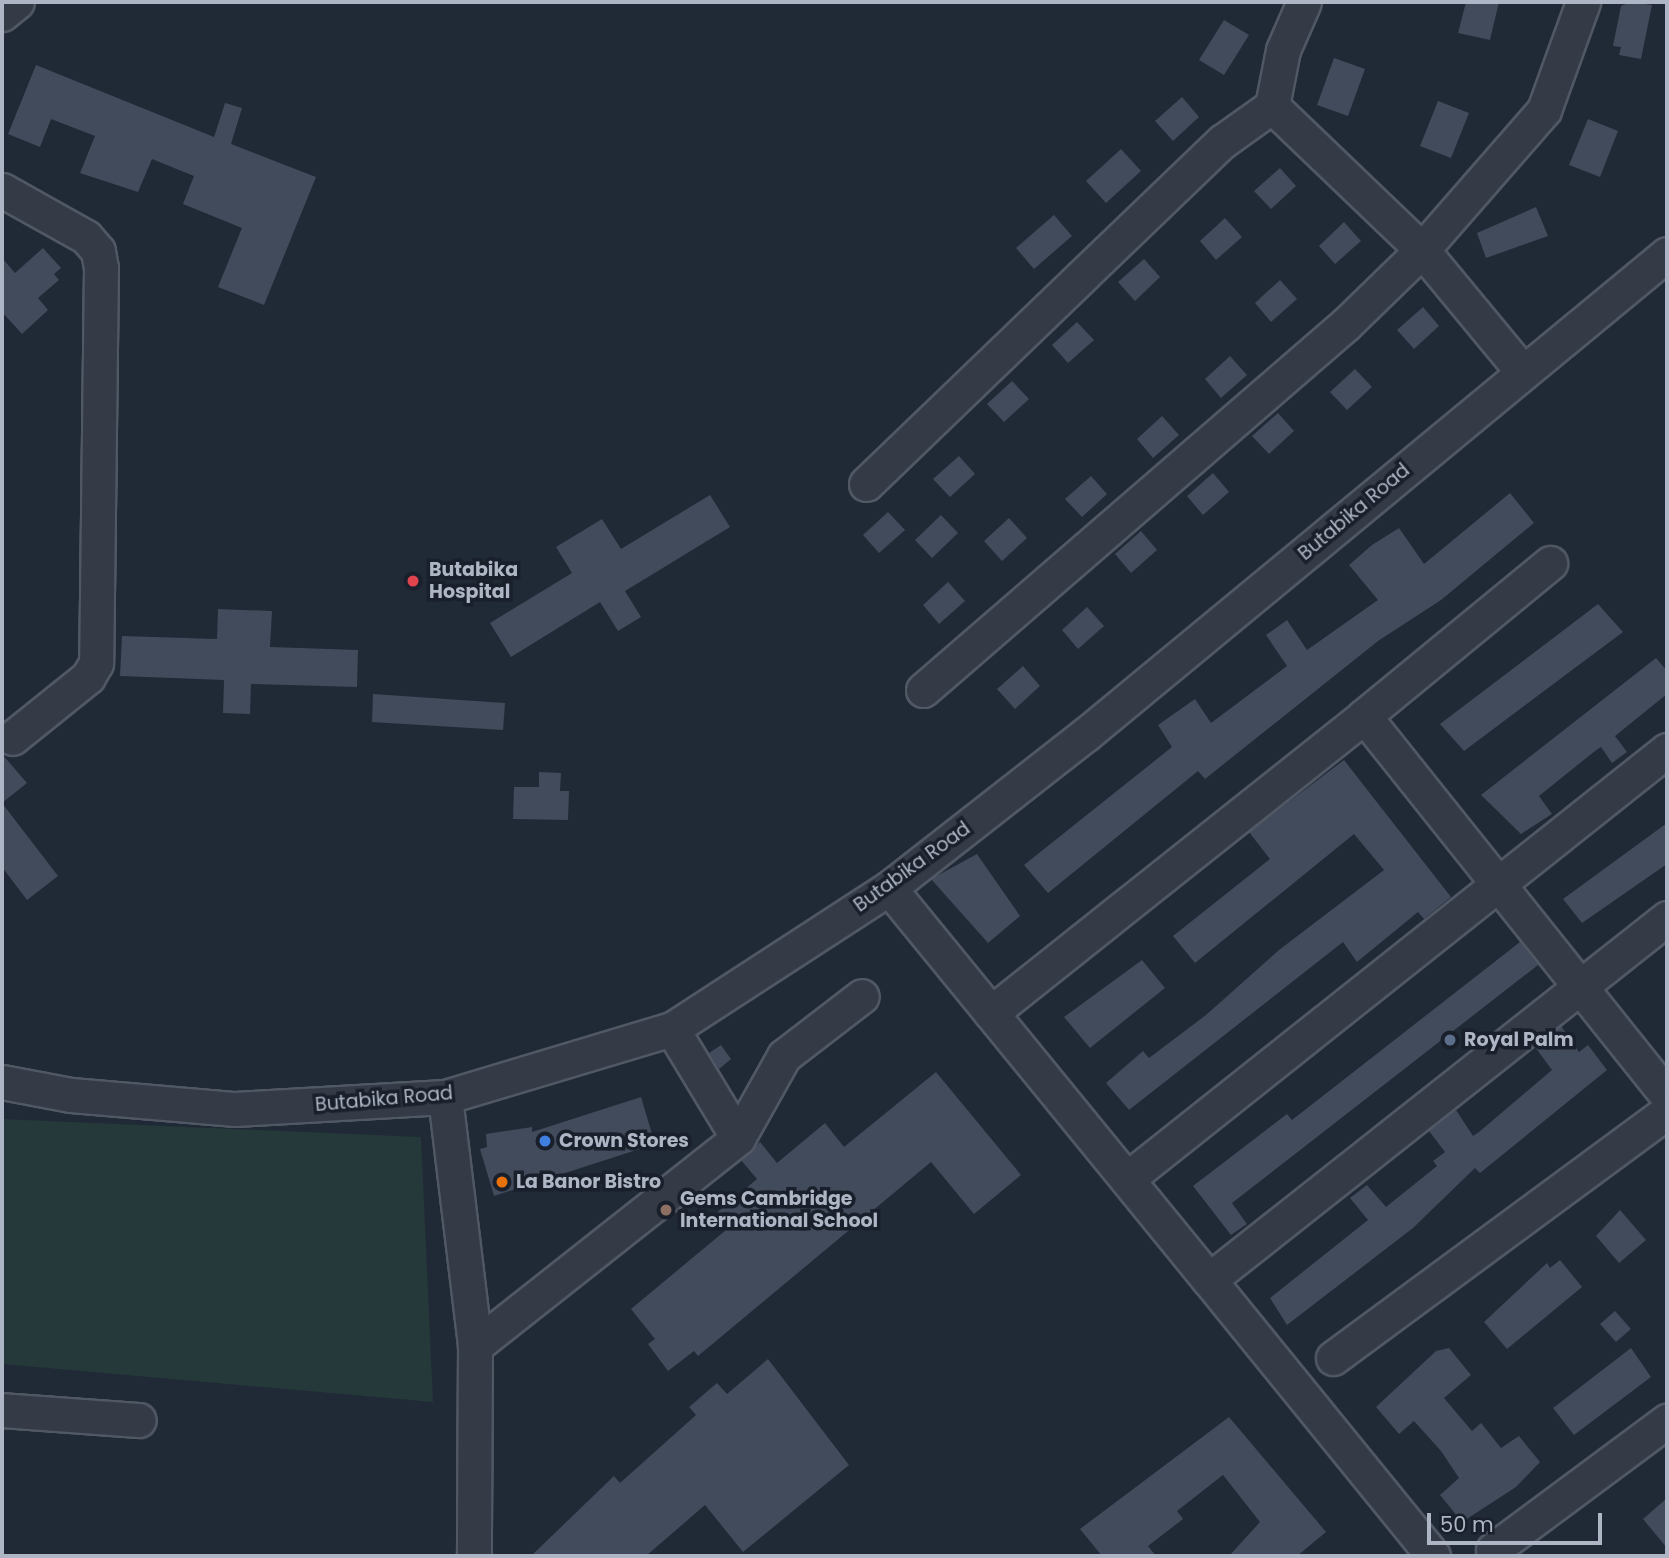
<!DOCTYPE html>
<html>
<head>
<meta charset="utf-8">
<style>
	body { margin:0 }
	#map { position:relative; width:1669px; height:1558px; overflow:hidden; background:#202936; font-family:Poppins,sans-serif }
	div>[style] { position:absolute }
	.green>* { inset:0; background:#25383a }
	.building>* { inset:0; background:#414b5b }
	.roads { filter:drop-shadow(2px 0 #515865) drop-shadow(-2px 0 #515865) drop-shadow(0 2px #515865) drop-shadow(0 -2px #515865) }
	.minor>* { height:33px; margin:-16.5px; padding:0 16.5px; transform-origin:16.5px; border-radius:16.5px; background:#343b47 }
	.dots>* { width:19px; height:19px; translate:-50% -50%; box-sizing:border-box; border:4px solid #19202b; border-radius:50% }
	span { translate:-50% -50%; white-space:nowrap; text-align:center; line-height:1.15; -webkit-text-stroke:7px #19202b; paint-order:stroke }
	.street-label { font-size:19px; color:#aeb5c4 }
	.poi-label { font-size:19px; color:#aeb5c4; font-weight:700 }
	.left { translate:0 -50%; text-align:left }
	.frame { position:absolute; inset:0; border:4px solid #aeb5c4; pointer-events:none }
	.scale { position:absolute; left:1427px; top:1513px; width:175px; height:32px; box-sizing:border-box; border:4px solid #aeb5c4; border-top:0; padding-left:9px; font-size:21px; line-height:24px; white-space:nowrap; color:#aeb5c4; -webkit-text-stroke:5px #19202b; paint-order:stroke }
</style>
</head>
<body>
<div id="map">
	<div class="green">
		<div style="clip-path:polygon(2px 1119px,421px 1137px,433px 1402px,2px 1364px)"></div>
	</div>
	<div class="building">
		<div style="clip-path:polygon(1466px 2px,1499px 2px,1490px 40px,1458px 33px)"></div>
		<div style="clip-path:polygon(1630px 2px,1652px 5px,1641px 59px,1619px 55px,1621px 47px,1613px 46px,1621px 6px)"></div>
		<div style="clip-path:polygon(1224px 20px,1249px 35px,1224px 75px,1199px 60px)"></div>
		<div style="clip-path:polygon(1334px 58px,1365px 69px,1348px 116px,1317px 105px)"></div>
		<div style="clip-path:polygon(36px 65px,214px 137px,225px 103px,242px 108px,231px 144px,316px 177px,264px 305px,218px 287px,242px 228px,183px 204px,194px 176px,152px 159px,138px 192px,80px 173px,95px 136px,51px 119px,40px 147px,8px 134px)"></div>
		<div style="clip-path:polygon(1182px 97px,1199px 117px,1173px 141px,1155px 121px)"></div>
		<div style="clip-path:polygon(1438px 101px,1469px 113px,1451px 158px,1420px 146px)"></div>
		<div style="clip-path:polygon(1588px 119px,1618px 131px,1600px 177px,1569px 165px)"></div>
		<div style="clip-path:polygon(1121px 149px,1141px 171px,1106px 203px,1086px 181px)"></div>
		<div style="clip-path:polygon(1280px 168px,1296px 186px,1271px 209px,1254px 191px)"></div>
		<div style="clip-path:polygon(1536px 207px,1548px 236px,1486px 258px,1477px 233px)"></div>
		<div style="clip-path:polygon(1054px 215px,1072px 236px,1034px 269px,1016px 248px)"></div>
		<div style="clip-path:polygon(1225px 218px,1242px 237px,1216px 260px,1200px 241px)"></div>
		<div style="clip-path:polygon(1344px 222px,1361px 241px,1335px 264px,1319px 246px)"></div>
		<div style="clip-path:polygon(43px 248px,61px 268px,54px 274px,59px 280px,38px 298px,48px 310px,22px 334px,2px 312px,2px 258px,15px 273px)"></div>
		<div style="clip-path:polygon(1144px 259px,1160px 277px,1135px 301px,1118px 282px)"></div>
		<div style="clip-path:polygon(1280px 280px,1297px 299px,1271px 322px,1255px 303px)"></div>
		<div style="clip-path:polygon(1423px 307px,1439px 326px,1414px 349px,1397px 330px)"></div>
		<div style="clip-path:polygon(1077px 322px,1094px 340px,1068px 363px,1052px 345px)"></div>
		<div style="clip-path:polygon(1230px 356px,1247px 375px,1221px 398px,1205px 379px)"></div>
		<div style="clip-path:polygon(1355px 369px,1372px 387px,1347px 410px,1330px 392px)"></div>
		<div style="clip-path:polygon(1012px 381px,1029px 399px,1004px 422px,987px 404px)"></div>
		<div style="clip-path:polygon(1278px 413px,1294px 431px,1269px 454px,1252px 436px)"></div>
		<div style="clip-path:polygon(1162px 416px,1179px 435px,1153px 458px,1137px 439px)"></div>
		<div style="clip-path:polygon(959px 456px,975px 474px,950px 497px,933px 479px)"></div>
		<div style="clip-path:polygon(1213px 473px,1229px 492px,1203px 515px,1187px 496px)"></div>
		<div style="clip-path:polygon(1091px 476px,1107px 494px,1082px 517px,1065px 499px)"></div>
		<div style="clip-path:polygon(1510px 493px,1534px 523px,1441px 600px,1378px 641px,1205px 779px,1198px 771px,1048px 893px,1024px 865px,1172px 747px,1158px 725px,1195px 699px,1211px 723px,1287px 666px,1266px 635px,1287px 620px,1307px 650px,1378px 600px,1349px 565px,1372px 545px,1399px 528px,1424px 564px)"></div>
		<div style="clip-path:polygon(710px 495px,730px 527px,625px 591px,641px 617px,618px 631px,600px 602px,511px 657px,490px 623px,572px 573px,556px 547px,602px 519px,621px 549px)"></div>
		<div style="clip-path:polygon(888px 512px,905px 530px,879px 553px,863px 535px)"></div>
		<div style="clip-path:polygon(941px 515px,958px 533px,932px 558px,915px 540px)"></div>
		<div style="clip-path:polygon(1009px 518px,1027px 538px,1002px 561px,984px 541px)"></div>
		<div style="clip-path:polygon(1141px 531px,1157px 550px,1131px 573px,1115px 554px)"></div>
		<div style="clip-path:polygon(948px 582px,965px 601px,939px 624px,923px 605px)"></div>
		<div style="clip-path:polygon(1598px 604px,1623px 632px,1464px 751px,1440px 724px)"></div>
		<div style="clip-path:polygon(1087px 607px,1104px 626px,1078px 649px,1062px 630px)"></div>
		<div style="clip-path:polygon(218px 609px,272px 611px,270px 647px,358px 650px,357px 687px,251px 684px,250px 714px,223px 713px,224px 680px,120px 676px,122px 636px,217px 639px)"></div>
		<div style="clip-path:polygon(1656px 658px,1667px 671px,1667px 694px,1615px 736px,1627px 752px,1612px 763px,1601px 747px,1595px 751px,1539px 796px,1552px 814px,1521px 834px,1481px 795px)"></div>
		<div style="clip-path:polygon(1023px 666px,1040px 686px,1015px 709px,997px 689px)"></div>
		<div style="clip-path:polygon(373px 694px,505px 703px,503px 730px,372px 722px)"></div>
		<div style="clip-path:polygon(2px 754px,27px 783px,2px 803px)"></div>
		<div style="clip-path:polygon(1344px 760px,1451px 897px,1424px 919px,1418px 912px,1357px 962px,1343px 942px,1129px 1110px,1106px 1083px,1143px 1051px,1149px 1058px,1206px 1015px,1279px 950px,1384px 870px,1354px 834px,1195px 963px,1173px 936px,1270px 859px,1249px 832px)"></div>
		<div style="clip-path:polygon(539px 772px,561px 773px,560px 791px,569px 791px,568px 820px,513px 819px,514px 787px,539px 787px)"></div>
		<div style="clip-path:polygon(2px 803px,58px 876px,27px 900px,2px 867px)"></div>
		<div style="clip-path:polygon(1667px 823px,1667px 864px,1582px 923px,1563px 899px)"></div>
		<div style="clip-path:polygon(977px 854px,1020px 916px,988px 943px,931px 879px)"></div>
		<div style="clip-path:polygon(1520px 942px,1538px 965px,1232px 1203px,1247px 1224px,1231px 1235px,1193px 1186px,1287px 1114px,1292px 1120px)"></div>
		<div style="clip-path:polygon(1142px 960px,1165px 988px,1090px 1048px,1064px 1017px)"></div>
		<div style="clip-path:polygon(1561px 1026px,1579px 1052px,1588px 1045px,1607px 1070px,1480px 1173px,1475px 1168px,1413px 1228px,1287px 1325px,1270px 1298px,1368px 1220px,1350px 1198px,1367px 1185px,1386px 1207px,1437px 1166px,1433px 1161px,1445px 1152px,1429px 1131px,1456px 1110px,1473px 1136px,1479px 1132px,1552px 1070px,1535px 1047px)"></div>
		<div style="clip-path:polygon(721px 1045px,731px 1059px,719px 1069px,709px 1053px)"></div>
		<div style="clip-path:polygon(936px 1072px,1021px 1175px,974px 1214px,931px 1162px,698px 1356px,694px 1351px,668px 1371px,648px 1344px,655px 1339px,631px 1309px,726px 1230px,714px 1215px,757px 1179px,741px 1160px,760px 1142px,777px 1163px,825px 1123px,844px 1147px)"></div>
		<div style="clip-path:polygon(641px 1097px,655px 1144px,494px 1196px,480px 1149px,487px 1147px,486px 1134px,532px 1127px,532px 1132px)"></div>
		<div style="clip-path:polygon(1620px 1210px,1646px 1240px,1619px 1263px,1596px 1236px)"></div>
		<div style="clip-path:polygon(1560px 1260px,1582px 1287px,1507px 1349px,1484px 1322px,1547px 1263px,1550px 1268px)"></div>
		<div style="clip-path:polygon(1615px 1311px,1631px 1329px,1616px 1342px,1600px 1324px)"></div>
		<div style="clip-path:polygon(1449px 1348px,1471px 1375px,1444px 1398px,1472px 1431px,1481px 1423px,1501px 1448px,1519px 1436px,1540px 1462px,1516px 1487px,1462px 1522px,1440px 1495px,1459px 1478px,1441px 1451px,1414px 1421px,1399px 1434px,1376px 1407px,1436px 1351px)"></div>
		<div style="clip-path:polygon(1631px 1348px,1651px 1377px,1574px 1435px,1553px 1408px)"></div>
		<div style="clip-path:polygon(768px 1359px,849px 1465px,743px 1552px,705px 1505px,646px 1556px,531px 1556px,614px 1476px,620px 1483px,696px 1415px,689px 1407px,717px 1383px,727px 1394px)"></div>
		<div style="clip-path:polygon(1229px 1417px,1326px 1532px,1297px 1556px,1229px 1556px,1260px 1522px,1223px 1475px,1177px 1511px,1183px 1519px,1148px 1546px,1156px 1556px,1102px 1556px,1080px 1529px)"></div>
		<div style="clip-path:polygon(1667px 1498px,1667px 1548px,1643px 1519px)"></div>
	</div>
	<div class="roads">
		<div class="minor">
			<div style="left:2px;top:14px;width:19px;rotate:-39deg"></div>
			<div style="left:1272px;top:106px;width:208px;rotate:43.8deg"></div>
			<div style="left:1422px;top:250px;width:158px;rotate:50.4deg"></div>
			<div style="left:2px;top:190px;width:96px;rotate:29.2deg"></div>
			<div style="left:86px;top:237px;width:18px;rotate:49deg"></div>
			<div style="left:98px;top:251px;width:17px;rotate:80deg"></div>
			<div style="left:101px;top:268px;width:395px;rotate:90.7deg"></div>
			<div style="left:96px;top:663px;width:16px;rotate:120deg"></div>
			<div style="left:88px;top:677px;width:97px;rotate:141.2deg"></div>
			<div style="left:866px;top:484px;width:495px;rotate:-43.9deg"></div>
			<div style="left:1223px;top:141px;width:60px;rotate:-35.5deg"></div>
			<div style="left:1272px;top:106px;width:57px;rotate:-78.9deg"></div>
			<div style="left:1283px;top:50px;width:52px;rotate:-66.4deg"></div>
			<div style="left:923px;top:690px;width:559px;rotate:-40.87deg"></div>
			<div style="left:1346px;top:324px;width:106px;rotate:-44.2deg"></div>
			<div style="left:1422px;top:250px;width:186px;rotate:-48.9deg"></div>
			<div style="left:1544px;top:110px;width:115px;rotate:-70.1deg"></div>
			<div style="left:1364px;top:716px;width:241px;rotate:-39.4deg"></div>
			<div style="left:889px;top:888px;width:506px;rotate:50.77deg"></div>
			<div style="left:1209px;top:1280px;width:584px;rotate:-38.32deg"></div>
			<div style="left:991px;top:1013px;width:477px;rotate:-38.5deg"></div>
			<div style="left:1364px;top:716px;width:486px;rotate:51.4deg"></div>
			<div style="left:672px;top:1029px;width:127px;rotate:58.8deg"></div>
			<div style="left:2px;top:1082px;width:70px;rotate:10.7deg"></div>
			<div style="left:71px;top:1095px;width:165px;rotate:4.9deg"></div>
			<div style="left:235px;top:1109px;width:210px;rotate:-3.3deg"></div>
			<div style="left:445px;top:1097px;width:237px;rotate:-16.7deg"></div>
			<div style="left:672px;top:1029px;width:259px;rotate:-33deg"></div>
			<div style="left:889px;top:888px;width:249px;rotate:-38deg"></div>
			<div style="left:1085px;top:735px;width:755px;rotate:-39.57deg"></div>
			<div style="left:445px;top:1097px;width:251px;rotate:83.1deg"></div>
			<div style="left:475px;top:1346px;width:210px;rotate:90.3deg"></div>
			<div style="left:1127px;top:1179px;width:690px;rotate:-38.47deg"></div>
			<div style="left:1209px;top:1280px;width:355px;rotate:50.9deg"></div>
			<div style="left:475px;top:1346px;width:335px;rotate:-38.3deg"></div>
			<div style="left:738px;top:1138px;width:94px;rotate:-60.7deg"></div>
			<div style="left:784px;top:1056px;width:98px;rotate:-37.6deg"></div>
			<div style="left:1333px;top:1358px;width:415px;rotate:-36.4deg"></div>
			<div style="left:2px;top:1410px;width:137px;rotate:4.2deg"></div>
			<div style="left:1493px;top:1550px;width:217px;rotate:-36.6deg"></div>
		</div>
	</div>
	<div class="dots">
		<div style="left:413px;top:581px;background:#e0444e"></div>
		<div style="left:1450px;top:1040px;background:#5c6f8a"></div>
		<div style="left:545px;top:1141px;background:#3f7fe0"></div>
		<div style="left:502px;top:1182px;background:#e8710a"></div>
		<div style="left:666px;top:1210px;background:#8d6e63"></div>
	</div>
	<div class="street-label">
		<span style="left:1354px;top:512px;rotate:-40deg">Butabika Road</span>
		<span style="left:912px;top:867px;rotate:-36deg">Butabika Road</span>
		<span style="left:384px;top:1099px;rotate:-5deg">Butabika Road</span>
	</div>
	<div class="poi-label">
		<span class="left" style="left:429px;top:581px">Butabika<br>Hospital</span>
		<span class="left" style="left:1464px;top:1040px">Royal Palm</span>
		<span class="left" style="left:559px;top:1141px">Crown Stores</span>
		<span class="left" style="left:516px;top:1182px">La Banor Bistro</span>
		<span class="left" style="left:680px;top:1210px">Gems Cambridge<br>International School</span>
	</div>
	<div class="frame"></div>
	<div class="scale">50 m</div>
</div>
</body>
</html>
